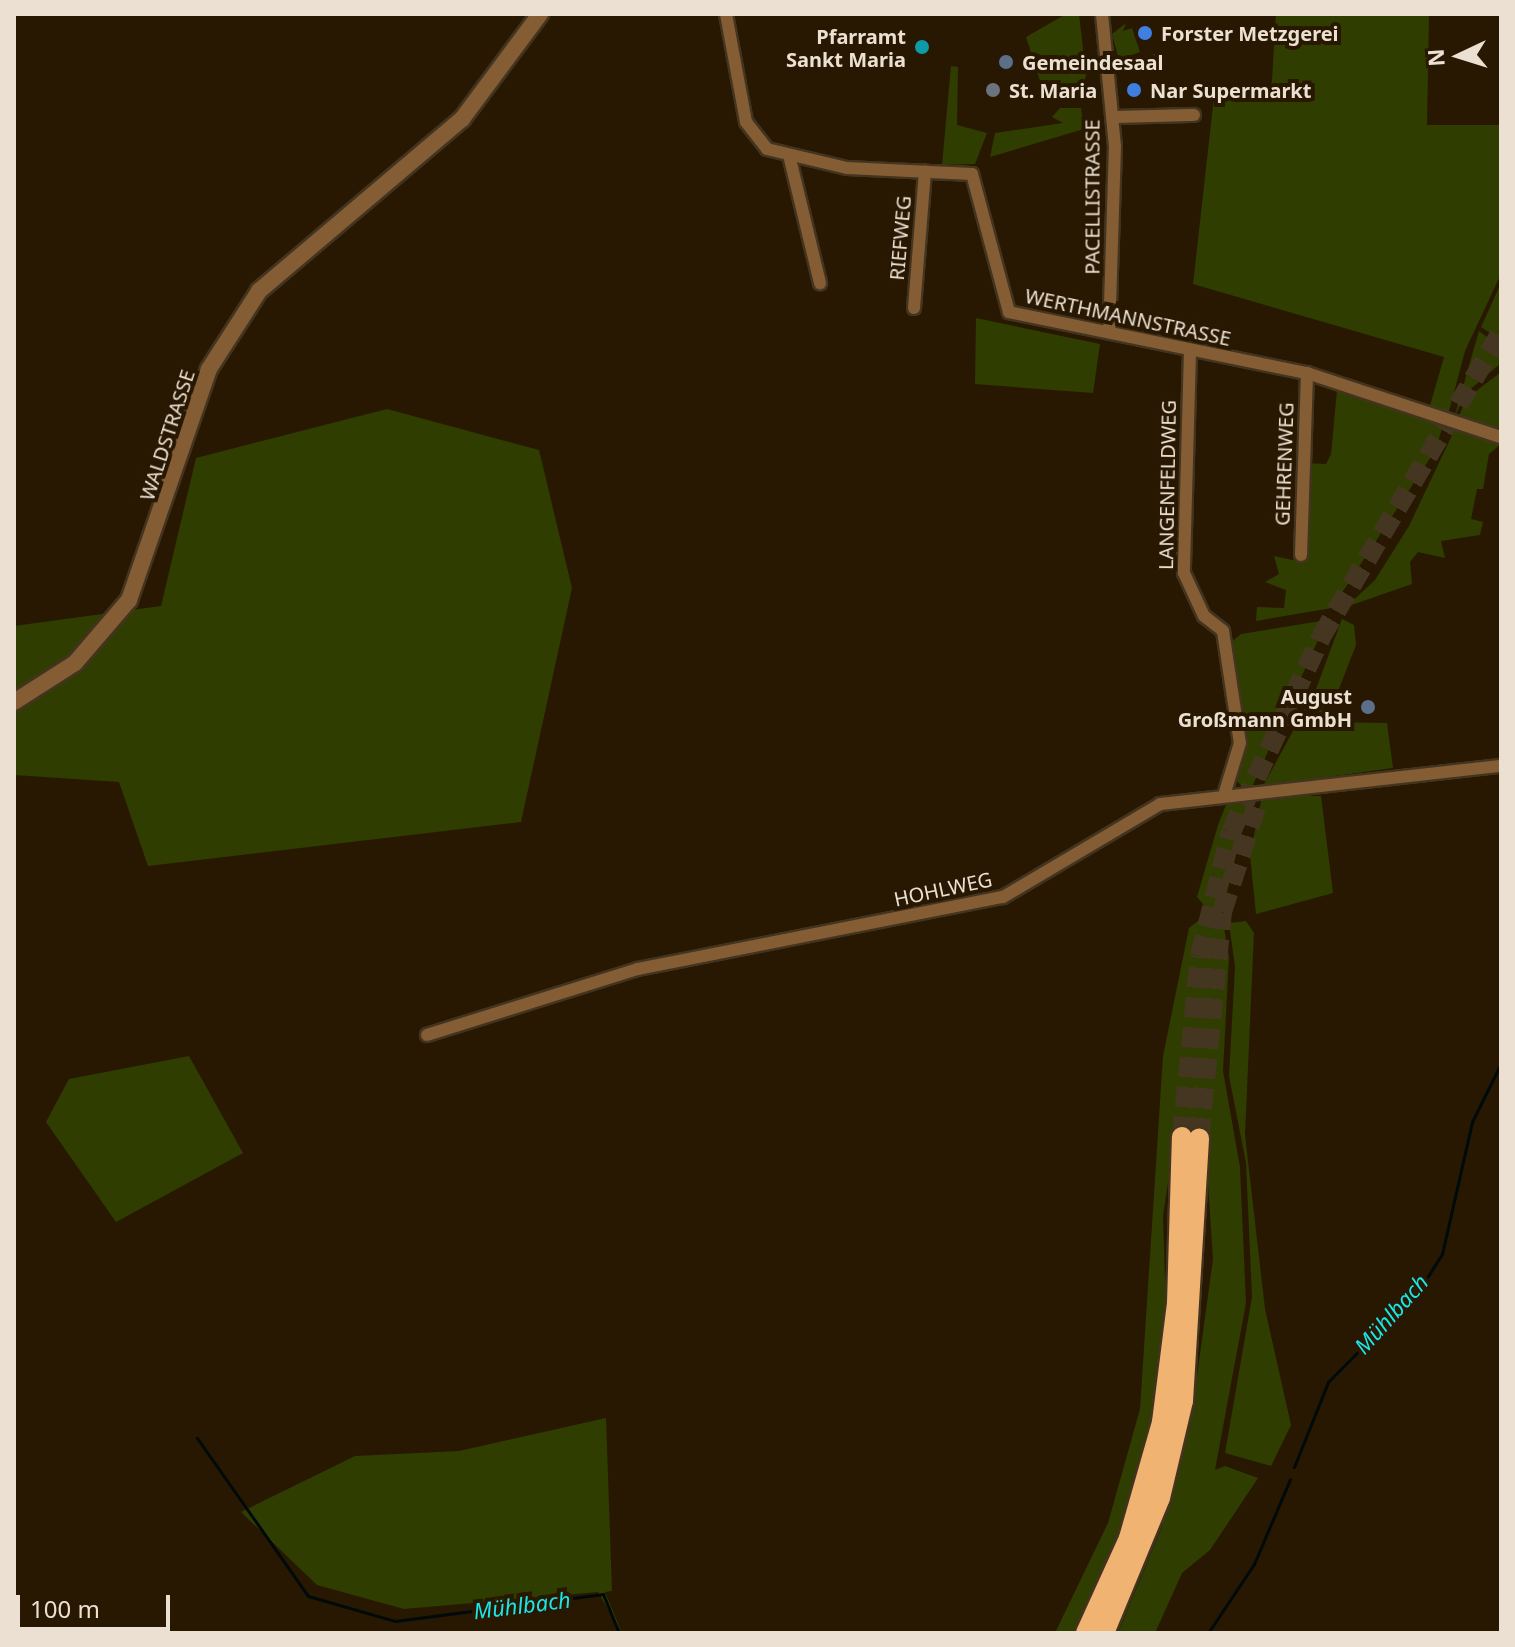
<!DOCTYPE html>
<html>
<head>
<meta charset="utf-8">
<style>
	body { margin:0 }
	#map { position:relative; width:1515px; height:1647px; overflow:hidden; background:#281802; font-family:"Noto Sans",sans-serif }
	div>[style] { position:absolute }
	.green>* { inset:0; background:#303d00 }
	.stream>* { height:3px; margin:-1.5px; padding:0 1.5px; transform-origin:1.5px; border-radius:1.5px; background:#000a0a }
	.trunk-tunnel>* { height:20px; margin-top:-10px; transform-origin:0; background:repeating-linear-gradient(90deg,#453621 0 20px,transparent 0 30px) }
	.roads { filter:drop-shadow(2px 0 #43341f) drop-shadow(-2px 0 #43341f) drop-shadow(0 2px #43341f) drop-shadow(0 -2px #43341f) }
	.minor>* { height:12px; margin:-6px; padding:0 6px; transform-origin:6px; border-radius:6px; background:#855d34 }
	.tertiary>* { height:16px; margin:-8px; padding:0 8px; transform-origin:8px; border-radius:8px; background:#855d34 }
	.trunk>* { height:20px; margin:-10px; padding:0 10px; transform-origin:10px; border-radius:10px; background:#f0b372 }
	.dots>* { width:22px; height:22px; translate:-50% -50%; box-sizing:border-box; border:4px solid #281802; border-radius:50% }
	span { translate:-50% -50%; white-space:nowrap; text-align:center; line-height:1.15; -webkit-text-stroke:8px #281802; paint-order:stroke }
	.poi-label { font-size:20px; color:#ebe0d2; font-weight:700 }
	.left { translate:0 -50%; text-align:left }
	.right { translate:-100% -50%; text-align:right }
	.street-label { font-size:20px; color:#ebe0d2 }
	.water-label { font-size:22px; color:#1ae5e7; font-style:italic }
	.frame { position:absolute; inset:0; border:16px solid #ebe0d2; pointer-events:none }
	.north { position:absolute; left:1419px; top:16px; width:80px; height:80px; -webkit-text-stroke:6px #281802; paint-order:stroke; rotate:266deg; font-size:22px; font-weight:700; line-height:32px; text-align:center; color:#ebe0d2 }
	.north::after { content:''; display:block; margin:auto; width:28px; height:36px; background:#ebe0d2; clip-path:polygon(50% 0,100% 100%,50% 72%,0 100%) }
	.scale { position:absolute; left:16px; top:1595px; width:154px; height:36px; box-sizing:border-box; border:4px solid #ebe0d2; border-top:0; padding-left:10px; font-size:24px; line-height:28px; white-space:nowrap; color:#ebe0d2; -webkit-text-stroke:6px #281802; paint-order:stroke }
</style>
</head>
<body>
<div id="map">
	<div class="green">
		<div style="clip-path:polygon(1066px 14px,1079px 14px,1086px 75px,1084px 82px,1055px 91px,1040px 81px,1026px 37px)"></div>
		<div style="clip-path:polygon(1276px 14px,1429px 14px,1427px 125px,1501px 125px,1501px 274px,1465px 351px,1448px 415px,1429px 409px,1444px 357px,1193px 284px,1214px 97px,1271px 97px)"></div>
		<div style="clip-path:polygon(1126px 23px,1123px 31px,1132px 28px,1140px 52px,1119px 60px,1112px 34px)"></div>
		<div style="clip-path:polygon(1159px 53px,1162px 64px,1134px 73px,1135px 59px)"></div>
		<div style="clip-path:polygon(951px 66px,958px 67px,957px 125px,987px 133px,975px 164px,942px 165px)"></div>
		<div style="clip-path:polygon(1060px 108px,1081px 108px,1084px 129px,990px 157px,995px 133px,1063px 123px,1052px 117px)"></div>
		<div style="clip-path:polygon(1501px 283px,1501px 340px,1481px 327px)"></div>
		<div style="clip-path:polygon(976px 318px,1100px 344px,1093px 393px,975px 384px)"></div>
		<div style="clip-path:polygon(1479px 331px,1499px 346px,1500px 364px,1466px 393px,1454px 418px)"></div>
		<div style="clip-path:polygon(1501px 372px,1501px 432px,1458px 418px,1467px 398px)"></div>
		<div style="clip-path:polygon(1337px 390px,1443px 425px,1436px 449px,1332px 608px,1256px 621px,1257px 607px,1284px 608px,1286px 590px,1265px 582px,1279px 574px,1274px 556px,1302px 562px,1306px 463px,1326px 464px,1331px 454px)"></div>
		<div style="clip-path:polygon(387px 409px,539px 450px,572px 588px,521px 822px,148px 866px,119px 782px,14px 775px,14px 626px,161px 606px,196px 458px)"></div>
		<div style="clip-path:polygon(1455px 429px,1501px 444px,1489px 454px,1483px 489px,1477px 489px,1471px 519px,1483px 522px,1480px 535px,1441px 541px,1445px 558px,1418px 552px,1410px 562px,1412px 584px,1346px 607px,1375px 580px,1409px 526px)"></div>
		<div style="clip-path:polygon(1342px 619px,1354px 625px,1356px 645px,1326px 722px,1387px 723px,1393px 768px,1263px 786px,1316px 689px)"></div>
		<div style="clip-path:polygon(1327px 620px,1252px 787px,1241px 786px,1234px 777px,1243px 742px,1230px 643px,1241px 634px)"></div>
		<div style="clip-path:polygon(1262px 796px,1321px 796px,1333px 893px,1256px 914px,1250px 855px)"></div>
		<div style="clip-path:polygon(1250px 797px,1223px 909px,1209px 911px,1197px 897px,1218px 825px,1228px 800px)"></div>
		<div style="clip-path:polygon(1202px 918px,1223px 922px,1229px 957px,1223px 1071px,1240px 1167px,1246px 1303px,1215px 1470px,1225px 1466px,1258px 1478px,1210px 1550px,1182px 1573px,1155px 1633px,1118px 1633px,1162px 1527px,1197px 1376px,1213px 1259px,1205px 1140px,1172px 1156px,1163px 1216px,1166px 1308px,1152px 1423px,1121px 1530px,1073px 1633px,1055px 1633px,1108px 1523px,1140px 1409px,1163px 1056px,1189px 928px)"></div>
		<div style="clip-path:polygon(1246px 921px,1254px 933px,1245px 1135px,1265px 1309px,1291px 1425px,1271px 1466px,1225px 1453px,1252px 1297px,1246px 1163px,1229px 1076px,1235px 967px,1229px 923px)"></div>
		<div style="clip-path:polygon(189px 1056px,243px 1153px,116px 1222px,46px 1122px,69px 1079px)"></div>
		<div style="clip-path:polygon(606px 1418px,612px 1591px,605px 1592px,622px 1633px,598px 1592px,404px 1609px,317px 1585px,241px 1512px,355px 1456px,459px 1451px)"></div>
	</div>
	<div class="stream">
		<div style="left:197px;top:1438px;width:193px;rotate:54.9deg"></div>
		<div style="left:308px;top:1596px;width:91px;rotate:16deg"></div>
		<div style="left:395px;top:1621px;width:210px;rotate:-7.4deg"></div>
		<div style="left:603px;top:1594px;width:42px;rotate:67.7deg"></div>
		<div style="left:1294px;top:1467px;width:92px;rotate:-68.2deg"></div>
		<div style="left:1328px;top:1382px;width:129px;rotate:-45.3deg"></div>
		<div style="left:1419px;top:1290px;width:43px;rotate:-57.4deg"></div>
		<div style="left:1442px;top:1254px;width:135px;rotate:-77.2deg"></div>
		<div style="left:1472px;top:1122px;width:66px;rotate:-63.8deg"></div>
		<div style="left:1208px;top:1633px;width:83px;rotate:-56.3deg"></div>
		<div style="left:1254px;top:1564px;width:92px;rotate:-67deg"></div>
	</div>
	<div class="trunk-tunnel">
		<div style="left:1182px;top:1137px;width:182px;rotate:-84.3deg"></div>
		<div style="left:1200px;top:956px;width:128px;rotate:-76deg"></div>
		<div style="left:1231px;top:832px;width:215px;rotate:-65.2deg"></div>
		<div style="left:1321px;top:637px;width:353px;rotate:-59.4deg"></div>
		<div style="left:1199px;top:1138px;width:227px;rotate:-84.2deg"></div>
		<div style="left:1222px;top:912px;width:117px;rotate:-72deg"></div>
	</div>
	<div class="roads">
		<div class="minor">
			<div style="left:726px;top:14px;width:110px;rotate:79.5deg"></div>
			<div style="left:746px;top:122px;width:34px;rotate:52deg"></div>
			<div style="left:767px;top:149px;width:82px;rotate:13.4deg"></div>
			<div style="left:847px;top:168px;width:125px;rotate:2.7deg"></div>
			<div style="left:972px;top:174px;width:143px;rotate:75deg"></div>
			<div style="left:1009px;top:312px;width:304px;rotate:11.6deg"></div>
			<div style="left:1307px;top:373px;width:204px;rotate:18.3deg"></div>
			<div style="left:1102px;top:14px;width:133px;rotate:84.4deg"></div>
			<div style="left:1115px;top:146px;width:186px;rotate:91.8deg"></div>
			<div style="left:1112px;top:117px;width:82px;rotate:-1.4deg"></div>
			<div style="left:790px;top:159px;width:128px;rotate:76.4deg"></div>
			<div style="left:914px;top:308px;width:137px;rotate:-85.4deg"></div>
			<div style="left:1190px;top:352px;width:221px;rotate:91.6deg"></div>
			<div style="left:1184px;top:573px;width:47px;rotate:65.1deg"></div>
			<div style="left:1204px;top:616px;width:24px;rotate:38deg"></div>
			<div style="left:1223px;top:631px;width:113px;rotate:81.4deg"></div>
			<div style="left:1240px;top:743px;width:51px;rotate:107deg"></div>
			<div style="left:1301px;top:555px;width:182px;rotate:-88.1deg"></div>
			<div style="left:427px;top:1035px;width:221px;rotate:-17.4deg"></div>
			<div style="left:638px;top:969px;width:372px;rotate:-11.2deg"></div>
			<div style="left:1003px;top:897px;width:182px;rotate:-30.6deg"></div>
			<div style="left:1160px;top:804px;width:343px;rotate:-6.4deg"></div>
		</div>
		<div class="tertiary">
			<div style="left:14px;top:702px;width:72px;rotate:-32.6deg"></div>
			<div style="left:75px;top:663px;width:83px;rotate:-49.4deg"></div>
			<div style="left:129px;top:600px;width:244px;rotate:-70.9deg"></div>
			<div style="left:209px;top:369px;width:93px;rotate:-57.3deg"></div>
			<div style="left:259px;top:291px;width:266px;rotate:-40.3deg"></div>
			<div style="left:462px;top:119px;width:131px;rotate:-53.4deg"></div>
		</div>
		<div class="trunk">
			<div style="left:1086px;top:1633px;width:104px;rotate:-65.6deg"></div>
			<div style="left:1129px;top:1538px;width:121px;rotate:-74.1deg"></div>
			<div style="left:1162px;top:1422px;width:120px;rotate:-82.8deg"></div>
			<div style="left:1177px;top:1303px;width:166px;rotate:-88.3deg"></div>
			<div style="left:1104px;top:1633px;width:146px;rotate:-67.5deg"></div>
			<div style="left:1160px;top:1498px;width:100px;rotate:-76.7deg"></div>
			<div style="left:1183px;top:1401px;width:263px;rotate:-86.5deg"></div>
		</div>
	</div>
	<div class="dots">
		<div style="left:1145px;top:33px;background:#3f7fe0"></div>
		<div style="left:922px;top:47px;background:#0f9aa8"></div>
		<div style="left:1006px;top:62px;background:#5c6f8a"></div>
		<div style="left:993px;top:90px;background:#6b7280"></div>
		<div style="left:1134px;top:90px;background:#3f7fe0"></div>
		<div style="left:1368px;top:707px;background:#5c6f8a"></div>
	</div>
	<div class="poi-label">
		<span class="left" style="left:1161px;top:33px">Forster Metzgerei</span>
		<span class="right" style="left:906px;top:48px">Pfarramt<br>Sankt Maria</span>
		<span class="left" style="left:1022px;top:62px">Gemeindesaal</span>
		<span class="left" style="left:1009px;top:90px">St. Maria</span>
		<span class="left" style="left:1150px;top:90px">Nar Supermarkt</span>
		<span class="right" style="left:1352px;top:708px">August<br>Großmann GmbH</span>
	</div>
	<div class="street-label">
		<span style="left:1092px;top:197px;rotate:-90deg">PACELLISTRASSE</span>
		<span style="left:900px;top:238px;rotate:-85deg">RIEFWEG</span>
		<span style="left:1128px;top:317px;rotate:12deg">WERTHMANNSTRASSE</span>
		<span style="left:167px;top:435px;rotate:-72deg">WALDSTRASSE</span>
		<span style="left:1284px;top:464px;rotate:-88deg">GEHRENWEG</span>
		<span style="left:1167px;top:485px;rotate:-89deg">LANGENFELDWEG</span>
		<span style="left:943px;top:889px;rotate:-12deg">HOHLWEG</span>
	</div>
	<div class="water-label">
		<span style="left:1391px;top:1314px;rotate:-48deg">Mühlbach</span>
		<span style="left:522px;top:1605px;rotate:-7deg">Mühlbach</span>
	</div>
	<div class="frame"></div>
	<div class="north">N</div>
	<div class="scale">100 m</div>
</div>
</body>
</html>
